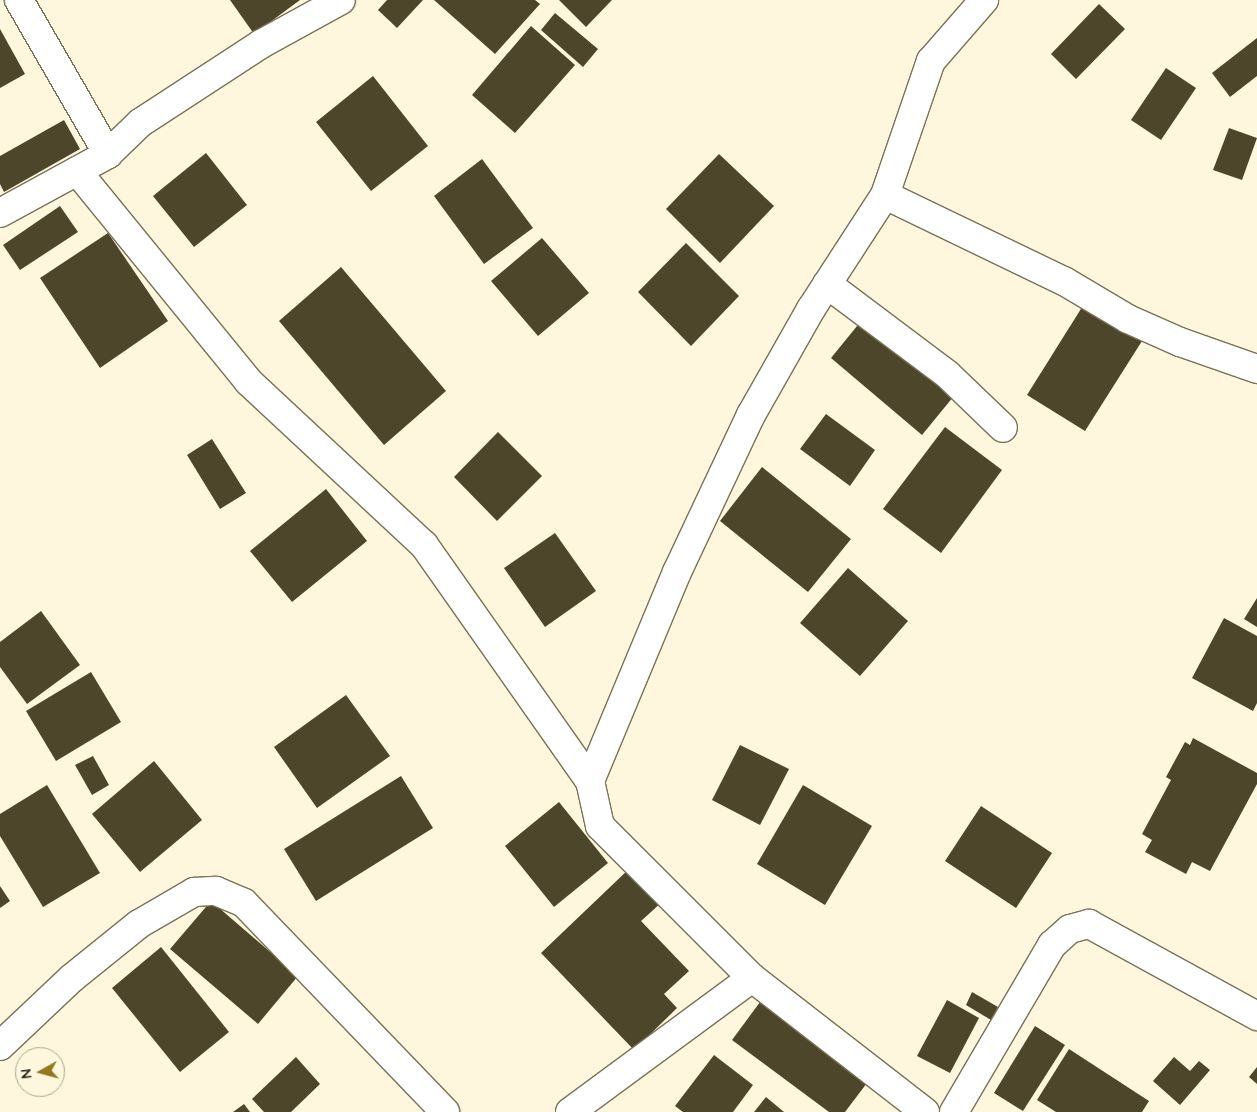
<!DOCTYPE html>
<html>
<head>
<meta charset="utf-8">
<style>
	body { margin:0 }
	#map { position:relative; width:1257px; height:1112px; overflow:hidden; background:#fef7de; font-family:Quicksand,sans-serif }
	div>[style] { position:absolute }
	.building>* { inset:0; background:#4d462b }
	.roads { filter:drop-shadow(1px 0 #797256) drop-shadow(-1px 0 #797256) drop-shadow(0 1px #797256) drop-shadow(0 -1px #797256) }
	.minor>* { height:28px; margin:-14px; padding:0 14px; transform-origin:14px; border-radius:14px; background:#fff }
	span { translate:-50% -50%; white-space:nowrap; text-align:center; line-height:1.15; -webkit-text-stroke:5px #fef7de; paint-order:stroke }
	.north { position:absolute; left:15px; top:1047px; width:50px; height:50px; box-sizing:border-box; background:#fef7de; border:1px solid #aaa490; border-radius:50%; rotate:263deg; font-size:14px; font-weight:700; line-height:20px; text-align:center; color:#2b271c }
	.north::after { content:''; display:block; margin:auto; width:18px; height:22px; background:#91791f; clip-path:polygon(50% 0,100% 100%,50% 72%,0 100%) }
</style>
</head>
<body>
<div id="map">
	<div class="building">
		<div style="clip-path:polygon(230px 0,300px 0,254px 34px)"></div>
		<div style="clip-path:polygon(387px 0,423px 0,397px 28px,378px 10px)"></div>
		<div style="clip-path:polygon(434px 0,535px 0,540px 4px,495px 54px)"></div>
		<div style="clip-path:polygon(559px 0,612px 0,586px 27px)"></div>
		<div style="clip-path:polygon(1099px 4px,1125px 29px,1076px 79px,1051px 54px)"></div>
		<div style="clip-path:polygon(555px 13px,598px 49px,583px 67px,541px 30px)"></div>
		<div style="clip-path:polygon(531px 26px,575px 65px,515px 133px,472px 95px)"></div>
		<div style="clip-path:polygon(0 29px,25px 74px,0 88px)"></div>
		<div style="clip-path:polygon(1257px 38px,1257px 76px,1230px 97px,1212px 73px)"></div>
		<div style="clip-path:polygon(1166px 68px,1196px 88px,1161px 140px,1131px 120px)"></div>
		<div style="clip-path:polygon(373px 76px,428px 146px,371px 191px,316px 122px)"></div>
		<div style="clip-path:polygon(64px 120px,80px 149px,4px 192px,0 184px,0 156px)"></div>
		<div style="clip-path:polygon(1229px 128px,1257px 138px,1242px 180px,1213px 170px)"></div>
		<div style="clip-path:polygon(206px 153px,247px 205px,194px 247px,153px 196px)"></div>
		<div style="clip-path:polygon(719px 154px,774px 206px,720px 263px,666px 209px)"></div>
		<div style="clip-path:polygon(482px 159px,533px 228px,484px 264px,434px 196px)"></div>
		<div style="clip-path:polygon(60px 206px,78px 232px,20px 270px,3px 245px)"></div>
		<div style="clip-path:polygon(108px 233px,168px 321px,100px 368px,40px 278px)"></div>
		<div style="clip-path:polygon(542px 238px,589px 293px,538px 336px,491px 281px)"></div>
		<div style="clip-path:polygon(686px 243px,739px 296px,691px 346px,638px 292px)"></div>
		<div style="clip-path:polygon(341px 267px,446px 391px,384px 445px,279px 321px)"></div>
		<div style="clip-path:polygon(1084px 304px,1142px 341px,1085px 431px,1027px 395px)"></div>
		<div style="clip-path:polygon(866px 315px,958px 391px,922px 435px,831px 358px)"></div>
		<div style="clip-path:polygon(826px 414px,875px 450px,850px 486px,800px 449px)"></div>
		<div style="clip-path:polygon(945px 427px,1002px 470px,941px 553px,883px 509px)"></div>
		<div style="clip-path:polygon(498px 432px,542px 476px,497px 521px,454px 477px)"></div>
		<div style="clip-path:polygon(212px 439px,246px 493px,220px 509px,187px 455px)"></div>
		<div style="clip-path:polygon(762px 467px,851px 539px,808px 592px,720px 521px)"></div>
		<div style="clip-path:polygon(326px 489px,367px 541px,292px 602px,250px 551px)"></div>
		<div style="clip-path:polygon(555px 533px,596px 591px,545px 627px,504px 568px)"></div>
		<div style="clip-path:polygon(848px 568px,908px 621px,860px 676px,800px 623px)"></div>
		<div style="clip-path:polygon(1257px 598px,1257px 627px,1244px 619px)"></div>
		<div style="clip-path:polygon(41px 611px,80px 665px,27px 704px,0 667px,0 642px)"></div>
		<div style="clip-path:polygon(1224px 618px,1257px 636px,1257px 703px,1253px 711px,1192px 678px)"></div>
		<div style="clip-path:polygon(91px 672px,121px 722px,56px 761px,26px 711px)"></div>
		<div style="clip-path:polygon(346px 695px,390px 756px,317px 808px,274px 747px)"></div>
		<div style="clip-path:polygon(1193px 738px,1257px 773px,1257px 784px,1210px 871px,1192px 862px,1186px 874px,1145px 852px,1152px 840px,1142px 834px,1171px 780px,1166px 777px,1185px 742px,1190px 745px)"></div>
		<div style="clip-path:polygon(740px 745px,789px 769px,760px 825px,712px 800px)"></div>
		<div style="clip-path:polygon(93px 756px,109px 785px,92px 795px,75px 765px)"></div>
		<div style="clip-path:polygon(154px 761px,202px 820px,140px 872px,92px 814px)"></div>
		<div style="clip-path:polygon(401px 776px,433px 828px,316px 901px,284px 849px)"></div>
		<div style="clip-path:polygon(47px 785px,100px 873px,43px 907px,0 836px,0 814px)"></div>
		<div style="clip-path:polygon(803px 785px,872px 826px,825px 905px,757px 864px)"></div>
		<div style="clip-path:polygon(559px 802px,608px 863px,554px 907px,505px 846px)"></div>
		<div style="clip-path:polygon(981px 806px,1052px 853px,1016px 908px,945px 861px)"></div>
		<div style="clip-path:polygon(630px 868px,662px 902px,641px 921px,689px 971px,664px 994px,677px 1008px,634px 1050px,541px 953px)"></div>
		<div style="clip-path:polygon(0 886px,10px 901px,0 908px)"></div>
		<div style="clip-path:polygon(211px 901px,298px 976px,258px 1024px,170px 949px)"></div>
		<div style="clip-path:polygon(161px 947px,229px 1032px,180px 1072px,112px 988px)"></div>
		<div style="clip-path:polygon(972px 992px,998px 1007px,991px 1020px,966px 1005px)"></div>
		<div style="clip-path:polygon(763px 998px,870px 1079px,845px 1112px,829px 1112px,732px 1040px)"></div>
		<div style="clip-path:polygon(947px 1000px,979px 1018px,950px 1073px,917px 1056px)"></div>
		<div style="clip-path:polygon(1035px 1026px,1065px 1045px,1023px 1111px,994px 1093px)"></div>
		<div style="clip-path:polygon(1069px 1049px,1149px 1101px,1142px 1112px,1056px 1112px,1037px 1100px)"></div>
		<div style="clip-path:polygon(714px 1055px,753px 1085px,733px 1112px,683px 1112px,675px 1106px)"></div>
		<div style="clip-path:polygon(296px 1057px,320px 1084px,291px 1112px,264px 1112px,252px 1099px)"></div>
		<div style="clip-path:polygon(1174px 1057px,1190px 1071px,1199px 1061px,1210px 1070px,1180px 1105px,1153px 1081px)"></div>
		<div style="clip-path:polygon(1257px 1067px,1257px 1084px,1249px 1077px)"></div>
		<div style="clip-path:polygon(766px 1097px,784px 1112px,754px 1112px)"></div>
		<div style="clip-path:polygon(244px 1104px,250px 1112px,233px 1112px)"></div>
	</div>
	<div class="roads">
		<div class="minor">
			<div style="left:19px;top:0;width:178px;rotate:60deg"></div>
			<div style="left:77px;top:171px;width:272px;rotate:50.8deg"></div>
			<div style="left:249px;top:382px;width:239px;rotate:43deg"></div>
			<div style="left:424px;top:545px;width:289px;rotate:54.9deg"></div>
			<div style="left:885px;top:195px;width:142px;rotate:-71.1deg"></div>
			<div style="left:931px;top:61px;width:81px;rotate:-49deg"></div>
			<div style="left:0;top:213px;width:123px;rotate:-28.6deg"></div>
			<div style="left:108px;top:154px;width:45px;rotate:-44.1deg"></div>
			<div style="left:140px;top:123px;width:145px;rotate:-33.1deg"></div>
			<div style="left:261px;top:44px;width:91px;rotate:-28.8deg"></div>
			<div style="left:827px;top:284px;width:151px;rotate:36.9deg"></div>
			<div style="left:948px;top:375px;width:76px;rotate:43.9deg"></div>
			<div style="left:0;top:1046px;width:99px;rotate:-43.4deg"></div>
			<div style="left:72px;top:978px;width:86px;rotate:-38.9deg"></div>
			<div style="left:139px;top:924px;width:64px;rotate:-30.2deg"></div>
			<div style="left:194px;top:892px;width:22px;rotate:-3deg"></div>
			<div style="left:216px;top:891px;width:30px;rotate:23deg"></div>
			<div style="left:244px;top:903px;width:290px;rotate:46.1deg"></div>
			<div style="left:570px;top:1112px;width:226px;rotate:-36.4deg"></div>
			<div style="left:925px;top:1112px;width:219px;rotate:-142.2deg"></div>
			<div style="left:752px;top:978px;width:215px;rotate:-135deg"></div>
			<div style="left:600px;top:826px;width:46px;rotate:-102.5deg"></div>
			<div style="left:590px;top:781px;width:226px;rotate:-67.4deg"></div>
			<div style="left:677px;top:572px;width:174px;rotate:-64.8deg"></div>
			<div style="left:751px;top:415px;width:122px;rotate:-60.5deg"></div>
			<div style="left:811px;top:309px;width:136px;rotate:-57deg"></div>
			<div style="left:885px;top:195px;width:199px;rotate:25.7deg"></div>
			<div style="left:1064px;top:281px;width:74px;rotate:30.7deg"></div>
			<div style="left:1128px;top:319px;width:57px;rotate:23.9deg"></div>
			<div style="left:1180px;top:342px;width:82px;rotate:19.3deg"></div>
			<div style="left:954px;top:1112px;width:194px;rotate:-59.6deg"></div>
			<div style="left:1052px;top:945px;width:24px;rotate:-42deg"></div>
			<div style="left:1070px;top:929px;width:20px;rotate:-15deg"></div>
			<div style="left:1089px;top:924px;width:192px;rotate:28.7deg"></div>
		</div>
	</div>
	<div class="north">N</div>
</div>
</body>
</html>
